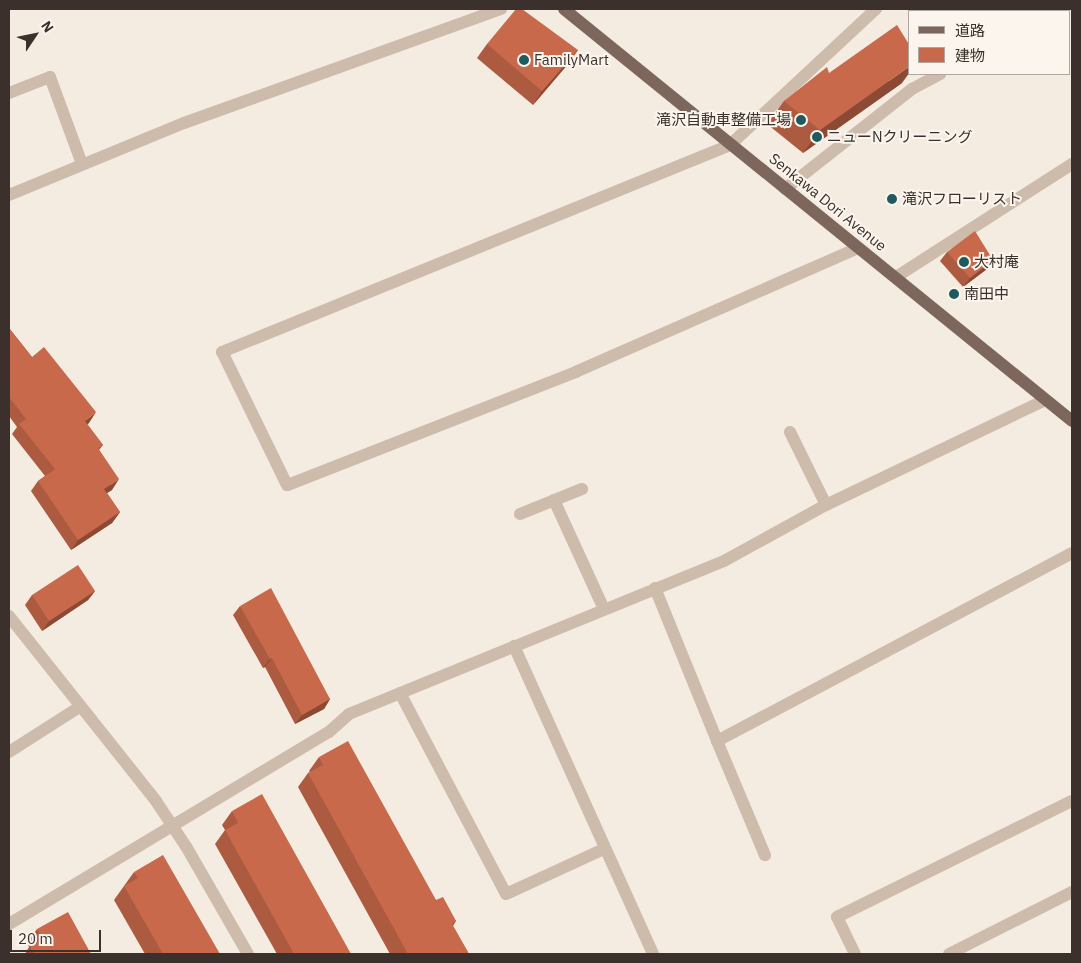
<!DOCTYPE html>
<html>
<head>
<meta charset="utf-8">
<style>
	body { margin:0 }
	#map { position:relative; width:1081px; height:963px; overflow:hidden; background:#f4ebe1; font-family:"IBM Plex Sans","Noto Sans JP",sans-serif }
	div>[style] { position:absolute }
	.minor>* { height:12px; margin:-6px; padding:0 6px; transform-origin:6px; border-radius:6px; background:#cdbbac }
	.major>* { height:12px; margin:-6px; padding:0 6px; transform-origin:6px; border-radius:6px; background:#7d675c }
	.wall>* { inset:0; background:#ac5a40 }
	.shaded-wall>* { inset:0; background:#8c4a34 }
	.building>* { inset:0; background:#c8694b }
	.dots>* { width:14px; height:14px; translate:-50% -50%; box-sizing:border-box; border:2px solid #fbf5ee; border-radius:50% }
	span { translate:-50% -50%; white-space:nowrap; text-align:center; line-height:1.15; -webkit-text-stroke:4px #fbf5ee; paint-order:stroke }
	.poi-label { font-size:15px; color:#3b302b }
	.left { translate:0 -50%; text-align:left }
	.right { translate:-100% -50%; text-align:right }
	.street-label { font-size:15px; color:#3b302b }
	.frame { position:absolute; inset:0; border:10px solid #3b302b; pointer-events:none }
	.legend { position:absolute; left:908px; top:10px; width:162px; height:65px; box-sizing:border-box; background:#fbf5ee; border:1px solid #aea6a0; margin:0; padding:6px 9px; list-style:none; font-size:15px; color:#3b302b }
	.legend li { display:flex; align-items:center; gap:10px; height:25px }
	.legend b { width:25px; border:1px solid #aea6a0 }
	.north { position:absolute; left:10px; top:10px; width:50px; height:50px; -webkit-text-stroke:4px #fbf5ee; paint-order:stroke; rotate:56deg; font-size:14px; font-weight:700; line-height:20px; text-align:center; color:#3b302b }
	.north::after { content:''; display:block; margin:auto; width:18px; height:22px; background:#3b302b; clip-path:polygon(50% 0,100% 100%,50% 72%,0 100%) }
	.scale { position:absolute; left:10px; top:930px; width:91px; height:22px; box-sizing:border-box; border:2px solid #3b302b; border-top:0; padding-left:6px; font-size:15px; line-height:18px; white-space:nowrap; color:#3b302b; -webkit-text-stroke:4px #fbf5ee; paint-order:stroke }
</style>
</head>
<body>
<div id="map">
	<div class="minor">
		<div style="left:1052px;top:11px;width:5px;rotate:-22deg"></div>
		<div style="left:9px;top:93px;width:44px;rotate:-21.3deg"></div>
		<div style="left:50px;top:77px;width:93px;rotate:69.8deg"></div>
		<div style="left:785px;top:189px;width:162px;rotate:-38.2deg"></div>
		<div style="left:912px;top:89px;width:32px;rotate:-28deg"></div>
		<div style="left:9px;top:195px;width:189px;rotate:-22.4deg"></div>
		<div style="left:184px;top:123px;width:337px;rotate:-19.8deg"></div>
		<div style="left:858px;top:248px;width:308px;rotate:156.3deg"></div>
		<div style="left:576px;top:372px;width:310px;rotate:158.6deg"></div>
		<div style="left:287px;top:485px;width:148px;rotate:-116deg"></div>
		<div style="left:222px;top:352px;width:549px;rotate:-22.17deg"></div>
		<div style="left:730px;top:145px;width:200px;rotate:-43deg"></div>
		<div style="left:896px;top:277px;width:209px;rotate:-32.7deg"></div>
		<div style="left:790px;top:432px;width:81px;rotate:63.7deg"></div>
		<div style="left:554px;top:500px;width:120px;rotate:65.4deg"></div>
		<div style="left:520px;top:514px;width:67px;rotate:-22deg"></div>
		<div style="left:655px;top:588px;width:165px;rotate:67.9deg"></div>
		<div style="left:717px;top:741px;width:402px;rotate:-27.9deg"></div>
		<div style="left:9px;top:616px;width:236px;rotate:51.5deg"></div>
		<div style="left:156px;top:801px;width:56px;rotate:56.6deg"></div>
		<div style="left:187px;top:848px;width:122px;rotate:60.1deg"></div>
		<div style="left:514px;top:646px;width:338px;rotate:65.7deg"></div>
		<div style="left:400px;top:693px;width:227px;rotate:62.2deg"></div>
		<div style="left:506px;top:894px;width:108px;rotate:-24.7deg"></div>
		<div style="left:717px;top:741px;width:124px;rotate:67.2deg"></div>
		<div style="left:9px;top:752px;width:85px;rotate:-32.6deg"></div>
		<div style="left:9px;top:924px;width:373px;rotate:-31deg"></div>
		<div style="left:329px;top:732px;width:27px;rotate:-42deg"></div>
		<div style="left:349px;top:714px;width:405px;rotate:-22.2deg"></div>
		<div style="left:724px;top:561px;width:116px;rotate:-28.8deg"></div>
		<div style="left:826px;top:505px;width:243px;rotate:-25.6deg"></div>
		<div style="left:855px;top:954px;width:41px;rotate:-115.9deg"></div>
		<div style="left:837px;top:917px;width:262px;rotate:-26.3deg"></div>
		<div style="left:949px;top:954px;width:138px;rotate:-26.8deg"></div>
	</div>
	<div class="major">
		<div style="left:564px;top:9px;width:654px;rotate:39.04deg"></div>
	</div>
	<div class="wall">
		<div style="clip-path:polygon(487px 44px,578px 50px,568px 64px,533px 105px,477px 58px)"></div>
		<div style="clip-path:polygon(829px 73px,902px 83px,803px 153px,767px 124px,784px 101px)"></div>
		<div style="clip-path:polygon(947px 252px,993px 260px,987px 269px,963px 287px,940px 261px)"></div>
		<div style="clip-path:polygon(9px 328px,32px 357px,89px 423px,87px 424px,103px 445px,99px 450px,112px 490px,107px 493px,120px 512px,112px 523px,71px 550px,31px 491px,38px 481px,45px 476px,12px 434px,17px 427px,9px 416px)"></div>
		<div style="clip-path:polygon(95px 591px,88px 600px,42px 631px,25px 605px,32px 595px)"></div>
		<div style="clip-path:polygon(240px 606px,330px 699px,324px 709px,295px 724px,265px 667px,263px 668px,233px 615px)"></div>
		<div style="clip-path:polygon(319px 757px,436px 900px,456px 921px,453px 926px,469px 954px,390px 954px,298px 787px,308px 773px,310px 772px,309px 771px)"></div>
		<div style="clip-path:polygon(232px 811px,351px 954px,277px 954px,215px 844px,225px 830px,222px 825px)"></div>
		<div style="clip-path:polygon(134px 872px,220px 954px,145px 954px,114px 900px)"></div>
		<div style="clip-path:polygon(37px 929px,91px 954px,25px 954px,29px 947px,27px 943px)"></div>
	</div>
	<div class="shaded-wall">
		<div style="clip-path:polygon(578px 50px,568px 64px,533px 105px,542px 91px)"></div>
		<div style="clip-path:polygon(910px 66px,910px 72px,902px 83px,803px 153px,820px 130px)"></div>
		<div style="clip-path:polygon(993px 260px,987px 269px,963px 287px,970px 278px)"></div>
		<div style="clip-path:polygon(96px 412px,89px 423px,78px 432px,85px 421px)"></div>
		<div style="clip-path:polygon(119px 479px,112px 490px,97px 499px,104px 489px)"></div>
		<div style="clip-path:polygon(120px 512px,112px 523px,71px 550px,78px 540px)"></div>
		<div style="clip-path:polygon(95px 591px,88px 600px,42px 631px,49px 621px)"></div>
		<div style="clip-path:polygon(272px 658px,265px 667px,263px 668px,270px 659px)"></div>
		<div style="clip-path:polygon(330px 699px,324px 709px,295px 724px,302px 715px)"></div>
	</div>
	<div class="building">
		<div style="clip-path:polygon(516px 9px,522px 9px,578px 50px,542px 91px,487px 44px)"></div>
		<div style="clip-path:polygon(897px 25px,910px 46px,910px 66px,820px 130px,784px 101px,827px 67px,829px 73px)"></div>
		<div style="clip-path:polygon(975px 231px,993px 260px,970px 278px,947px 252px)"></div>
		<div style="clip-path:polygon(9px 328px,32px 357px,44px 347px,96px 412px,85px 421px,103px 445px,98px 448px,119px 479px,104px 489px,120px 512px,78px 540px,38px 481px,55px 469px,19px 424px,26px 419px,9px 397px)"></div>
		<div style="clip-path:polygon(78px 565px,95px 591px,49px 621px,32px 595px)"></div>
		<div style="clip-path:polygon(271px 588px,330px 699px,302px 715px,272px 658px,270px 659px,240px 606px)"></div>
		<div style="clip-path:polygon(348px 741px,436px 900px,443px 897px,456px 921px,452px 924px,469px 954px,408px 954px,308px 773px,323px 765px,319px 757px)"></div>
		<div style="clip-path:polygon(262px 794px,351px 954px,294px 954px,225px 830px,238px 823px,232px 811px)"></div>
		<div style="clip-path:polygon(163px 855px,220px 954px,163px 954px,124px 886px,138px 878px,134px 872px)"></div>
		<div style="clip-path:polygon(68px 912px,91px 954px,34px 954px,30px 947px,43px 940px,37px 929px)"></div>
	</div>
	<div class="dots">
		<div style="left:524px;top:60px;background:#1f5a5e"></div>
		<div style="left:801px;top:120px;background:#1f5a5e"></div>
		<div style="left:817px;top:137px;background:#1f5a5e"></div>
		<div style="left:892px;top:199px;background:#1f5a5e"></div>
		<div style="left:964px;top:262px;background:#1f5a5e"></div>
		<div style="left:954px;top:294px;background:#1f5a5e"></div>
	</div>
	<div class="poi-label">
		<span class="left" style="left:534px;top:60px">FamilyMart</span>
		<span class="right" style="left:791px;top:120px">滝沢自動車整備工場</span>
		<span class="left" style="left:827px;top:137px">ニューNクリーニング</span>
		<span class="left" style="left:902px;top:199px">滝沢フローリスト</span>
		<span class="left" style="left:974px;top:262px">大村庵</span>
		<span class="left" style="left:964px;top:294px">南田中</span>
	</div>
	<div class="street-label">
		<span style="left:828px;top:202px;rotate:39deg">Senkawa Dori Avenue</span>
	</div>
	<div class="frame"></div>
	<ul class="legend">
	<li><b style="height:6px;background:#7d675c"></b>道路</li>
	<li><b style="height:14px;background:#c8694b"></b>建物</li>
	</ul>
	<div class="north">N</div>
	<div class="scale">20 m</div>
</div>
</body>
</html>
